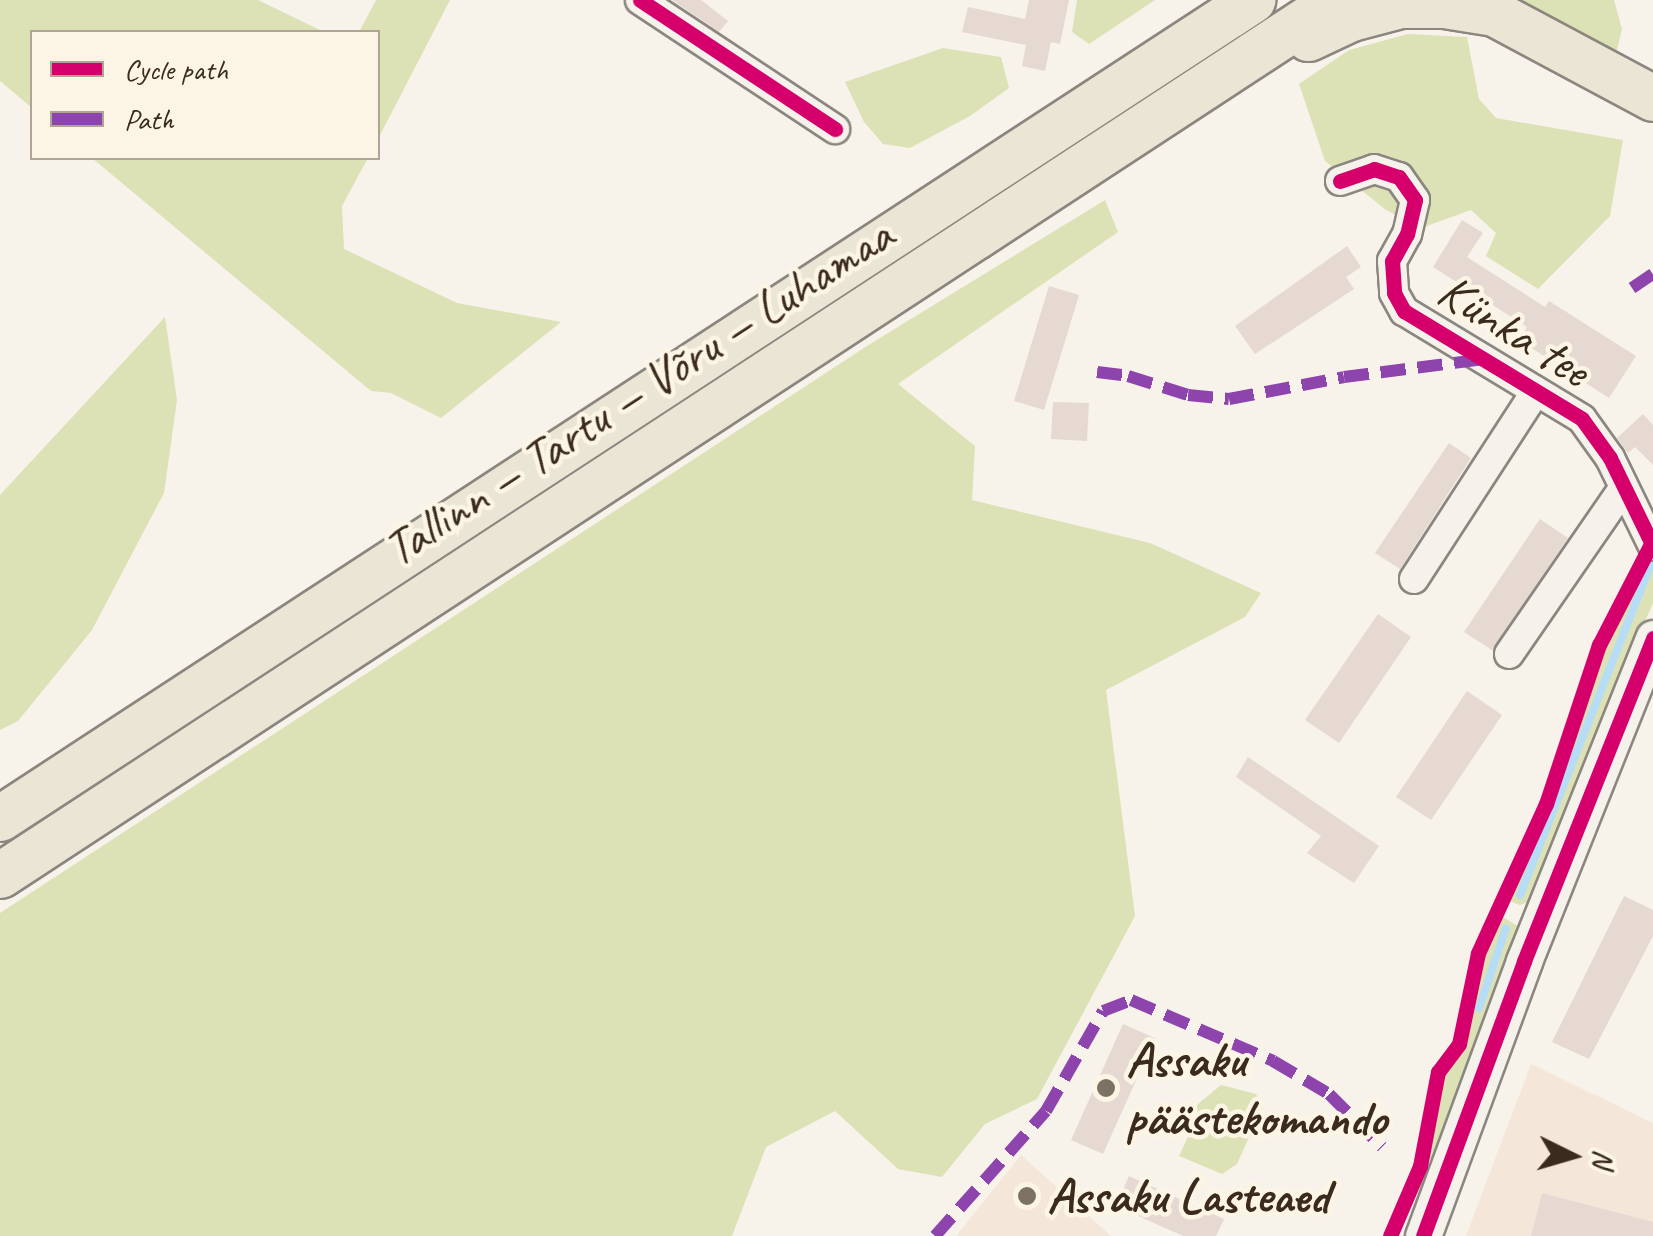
<!DOCTYPE html>
<html>
<head>
<meta charset="utf-8">
<style>
	body { margin:0 }
	#map { position:relative; width:1653px; height:1236px; overflow:hidden; background:#f7f3ea; font-family:Caveat,sans-serif }
	div>[style] { position:absolute }
	.built>* { inset:0; background:#f4e6d9 }
	.green>* { inset:0; background:#dce2b5 }
	.stream>* { height:8px; margin:-4px; padding:0 4px; transform-origin:4px; border-radius:4px; background:#b7dcf6 }
	.building>* { inset:0; background:#e6d9d1 }
	.roads { filter:drop-shadow(2px 0 #8b867f) drop-shadow(-2px 0 #8b867f) drop-shadow(0 2px #8b867f) drop-shadow(0 -2px #8b867f) }
	.minor>* { height:28px; margin:-14px; padding:0 14px; transform-origin:14px; border-radius:14px; background:#f5f2ec }
	.tertiary>* { height:35px; margin:-17.5px; padding:0 17.5px; transform-origin:17.5px; border-radius:17.5px; background:#f5f2ec }
	.trunk>* { height:45px; margin:-22.5px; padding:0 22.5px; transform-origin:22.5px; border-radius:22.5px; background:#eae5d5 }
	.quiet>* { height:12px; margin-top:-6px; transform-origin:0; background:repeating-linear-gradient(90deg,#8e44ad 0 25px,transparent 0 37px) }
	.cycleway>* { height:15px; margin:-7.5px; padding:0 7.5px; transform-origin:7.5px; border-radius:7.5px; background:#d6006c }
	.dots>* { width:28px; height:28px; translate:-50% -50%; box-sizing:border-box; border:5px solid #fcf5e5; border-radius:50% }
	span { translate:-50% -50%; white-space:nowrap; text-align:center; line-height:1.15; -webkit-text-stroke:9px #fcf5e5; paint-order:stroke }
	.street-label { font-size:50px; color:#3b2a1e }
	.poi-label { font-size:50px; color:#3b2a1e; font-weight:700 }
	.left { translate:0 -50%; text-align:left }
	.legend { position:absolute; left:30px; top:30px; width:350px; height:130px; box-sizing:border-box; background:#fcf5e5; border:2px solid #afa495; margin:0; padding:12px 18px; list-style:none; font-size:30px; color:#3b2a1e }
	.legend li { display:flex; align-items:center; gap:20px; height:50px }
	.legend b { width:50px; border:2px solid #afa495 }
	.north { position:absolute; left:1523px; top:1106px; width:100px; height:100px; -webkit-text-stroke:8px #fcf5e5; paint-order:stroke; rotate:95deg; font-size:28px; font-weight:700; line-height:40px; text-align:center; color:#3b2a1e }
	.north::after { content:''; display:block; margin:auto; width:35px; height:45px; background:#3b2a1e; clip-path:polygon(50% 0,100% 100%,50% 72%,0 100%) }
</style>
</head>
<body>
<div id="map">
	<div class="built">
		<div style="clip-path:polygon(1531px 1064px,1653px 1123px,1653px 1236px,1466px 1236px)"></div>
		<div style="clip-path:polygon(1021px 1155px,1111px 1236px,956px 1236px)"></div>
	</div>
	<div class="green">
		<div style="clip-path:polygon(0 0,258px 0,324px 32px,32px 32px,32px 108px,0 81px)"></div>
		<div style="clip-path:polygon(376px 0,450px 0,378px 139px,378px 32px,359px 32px)"></div>
		<div style="clip-path:polygon(1077px 0,1155px 0,1089px 44px,1072px 32px)"></div>
		<div style="clip-path:polygon(1502px 0,1614px 0,1622px 29px,1615px 58px)"></div>
		<div style="clip-path:polygon(1408px 34px,1467px 37px,1479px 99px,1496px 118px,1623px 140px,1610px 216px,1538px 289px,1486px 256px,1496px 233px,1471px 210px,1421px 228px,1386px 210px,1325px 161px,1299px 84px,1349px 50px)"></div>
		<div style="clip-path:polygon(943px 48px,1001px 57px,1009px 88px,970px 116px,910px 148px,883px 144px,864px 122px,845px 82px)"></div>
		<div style="clip-path:polygon(92px 158px,368px 158px,342px 206px,344px 249px,457px 303px,561px 322px,441px 418px,391px 393px,371px 391px)"></div>
		<div style="clip-path:polygon(1105px 200px,1118px 232px,898px 384px,975px 446px,972px 500px,1150px 543px,1261px 593px,1245px 617px,1106px 690px,1135px 916px,1037px 1099px,985px 1124px,942px 1177px,898px 1169px,835px 1111px,766px 1147px,732px 1236px,0 1236px,0 913px,870px 344px)"></div>
		<div style="clip-path:polygon(165px 317px,177px 400px,164px 493px,92px 630px,18px 721px,0 730px,0 495px)"></div>
		<div style="clip-path:polygon(1649px 553px,1653px 557px,1653px 603px,1584px 760px,1531px 901px,1520px 905px,1509px 901px,1532px 850px,1606px 646px)"></div>
		<div style="clip-path:polygon(1501px 916px,1518px 926px,1519px 933px,1433px 1159px,1425px 1159px,1440px 1077px,1462px 1050px,1482px 951px)"></div>
		<div style="clip-path:polygon(1221px 1085px,1256px 1094px,1263px 1106px,1237px 1164px,1222px 1174px,1179px 1156px,1192px 1128px,1186px 1123px,1198px 1104px)"></div>
	</div>
	<div class="stream">
		<div style="left:1520px;top:895px;width:356px;rotate:-68.4deg"></div>
		<div style="left:1479px;top:1008px;width:84px;rotate:-71.4deg"></div>
	</div>
	<div class="building">
		<div style="clip-path:polygon(672px 0,701px 0,728px 21px,719px 32px)"></div>
		<div style="clip-path:polygon(1029px 0,1069px 0,1060px 44px,1051px 42px,1045px 71px,1022px 66px,1026px 45px,962px 32px,968px 7px,1025px 19px)"></div>
		<div style="clip-path:polygon(1462px 220px,1483px 233px,1467px 257px,1545px 307px,1549px 301px,1636px 356px,1609px 398px,1519px 340px,1527px 327px,1433px 267px)"></div>
		<div style="clip-path:polygon(1347px 246px,1361px 267px,1346px 277px,1354px 289px,1255px 354px,1235px 326px)"></div>
		<div style="clip-path:polygon(1049px 286px,1079px 295px,1044px 410px,1014px 401px)"></div>
		<div style="clip-path:polygon(1053px 402px,1089px 403px,1087px 441px,1051px 439px)"></div>
		<div style="clip-path:polygon(1643px 414px,1653px 425px,1653px 465px,1635px 447px,1628px 453px,1617px 438px)"></div>
		<div style="clip-path:polygon(1449px 443px,1471px 458px,1400px 569px,1375px 553px)"></div>
		<div style="clip-path:polygon(1540px 519px,1568px 538px,1492px 650px,1464px 632px)"></div>
		<div style="clip-path:polygon(1378px 614px,1411px 637px,1339px 743px,1305px 720px)"></div>
		<div style="clip-path:polygon(1467px 691px,1502px 715px,1431px 820px,1396px 797px)"></div>
		<div style="clip-path:polygon(1248px 757px,1379px 846px,1354px 883px,1307px 853px,1321px 836px,1236px 777px)"></div>
		<div style="clip-path:polygon(1624px 896px,1653px 910px,1653px 936px,1589px 1059px,1552px 1042px)"></div>
		<div style="clip-path:polygon(1123px 1024px,1155px 1038px,1103px 1154px,1071px 1140px)"></div>
		<div style="clip-path:polygon(1129px 1176px,1224px 1219px,1216px 1236px,1183px 1236px,1116px 1206px)"></div>
		<div style="clip-path:polygon(1542px 1193px,1653px 1222px,1653px 1236px,1531px 1236px)"></div>
	</div>
	<div class="roads">
		<div class="minor">
			<div style="left:640px;top:0;width:234px;rotate:33.5deg"></div>
			<div style="left:1340px;top:181px;width:36px;rotate:-19deg"></div>
			<div style="left:1374px;top:169px;width:26px;rotate:18deg"></div>
			<div style="left:1399px;top:177px;width:28px;rotate:55deg"></div>
			<div style="left:1415px;top:200px;width:35px;rotate:103deg"></div>
			<div style="left:1407px;top:234px;width:31px;rotate:119deg"></div>
			<div style="left:1392px;top:261px;width:32px;rotate:86deg"></div>
			<div style="left:1394px;top:293px;width:21px;rotate:61deg"></div>
			<div style="left:1404px;top:311px;width:208px;rotate:31.2deg"></div>
			<div style="left:1582px;top:419px;width:48px;rotate:54.3deg"></div>
			<div style="left:1610px;top:458px;width:98px;rotate:64deg"></div>
			<div style="left:1414px;top:579px;width:224px;rotate:-57deg"></div>
			<div style="left:1509px;top:654px;width:201px;rotate:-55.4deg"></div>
		</div>
		<div class="tertiary">
			<div style="left:1423px;top:1236px;width:293px;rotate:-69.8deg"></div>
			<div style="left:1524px;top:961px;width:348px;rotate:-68.2deg"></div>
		</div>
		<div class="trunk">
			<div style="left:1308px;top:38px;width:47px;rotate:-24.9deg"></div>
			<div style="left:1351px;top:18px;width:51px;rotate:-14.9deg"></div>
			<div style="left:1400px;top:5px;width:44px"></div>
			<div style="left:1444px;top:5px;width:51px;rotate:9.1deg"></div>
			<div style="left:1494px;top:13px;width:180px;rotate:28.1deg"></div>
			<div style="left:0;top:818px;width:1496px;rotate:-33.16deg"></div>
			<div style="left:0;top:875px;width:1597px;rotate:-33.22deg"></div>
		</div>
	</div>
	<div class="quiet">
		<div style="left:1632px;top:288px;width:25px;rotate:-34deg"></div>
		<div style="left:1097px;top:372px;width:31px;rotate:7deg"></div>
		<div style="left:1128px;top:376px;width:63px;rotate:17.6deg"></div>
		<div style="left:1188px;top:395px;width:41px;rotate:5.6deg"></div>
		<div style="left:1229px;top:399px;width:117px;rotate:-10.8deg"></div>
		<div style="left:1344px;top:377px;width:141px;rotate:-7.3deg"></div>
		<div style="left:935px;top:1236px;width:167px;rotate:-48.4deg"></div>
		<div style="left:1046px;top:1111px;width:115px;rotate:-60.3deg"></div>
		<div style="left:1103px;top:1011px;width:30px;rotate:-21deg"></div>
		<div style="left:1131px;top:1000px;width:155px;rotate:23.2deg"></div>
		<div style="left:1273px;top:1061px;width:65px;rotate:30.5deg"></div>
		<div style="left:1329px;top:1094px;width:75px;rotate:45deg"></div>
	</div>
	<div class="cycleway">
		<div style="left:640px;top:0;width:234px;rotate:33.5deg"></div>
		<div style="left:1340px;top:181px;width:36px;rotate:-19deg"></div>
		<div style="left:1374px;top:169px;width:26px;rotate:18deg"></div>
		<div style="left:1399px;top:177px;width:28px;rotate:55deg"></div>
		<div style="left:1415px;top:200px;width:35px;rotate:103deg"></div>
		<div style="left:1407px;top:234px;width:31px;rotate:119deg"></div>
		<div style="left:1392px;top:261px;width:32px;rotate:86deg"></div>
		<div style="left:1394px;top:293px;width:21px;rotate:61deg"></div>
		<div style="left:1404px;top:311px;width:208px;rotate:31.2deg"></div>
		<div style="left:1582px;top:419px;width:48px;rotate:54.3deg"></div>
		<div style="left:1610px;top:458px;width:98px;rotate:64deg"></div>
		<div style="left:1390px;top:1236px;width:76px;rotate:-66.8deg"></div>
		<div style="left:1420px;top:1166px;width:96px;rotate:-79.2deg"></div>
		<div style="left:1438px;top:1072px;width:35px;rotate:-53deg"></div>
		<div style="left:1459px;top:1044px;width:93px;rotate:-78.2deg"></div>
		<div style="left:1478px;top:953px;width:164px;rotate:-65.5deg"></div>
		<div style="left:1546px;top:804px;width:168px;rotate:-71.6deg"></div>
		<div style="left:1599px;top:645px;width:118px;rotate:-62.8deg"></div>
		<div style="left:1423px;top:1236px;width:293px;rotate:-69.8deg"></div>
		<div style="left:1524px;top:961px;width:348px;rotate:-68.2deg"></div>
	</div>
	<div class="dots">
		<div style="left:1106px;top:1088px;background:#7d7065"></div>
		<div style="left:1027px;top:1196px;background:#7d7065"></div>
	</div>
	<div class="street-label">
		<span style="left:1514px;top:330px;rotate:32deg">Künka tee</span>
		<span style="left:638px;top:392px;rotate:-33deg">Tallinn — Tartu — Võru — Luhamaa</span>
	</div>
	<div class="poi-label">
		<span class="left" style="left:1126px;top:1088px">Assaku<br>päästekomando</span>
		<span class="left" style="left:1047px;top:1196px">Assaku Lasteaed</span>
	</div>
	<ul class="legend">
	<li><b style="height:12px;background:#d6006c"></b>Cycle path</li>
	<li><b style="height:12px;background:#8e44ad"></b>Path</li>
	</ul>
	<div class="north">N</div>
</div>
</body>
</html>
